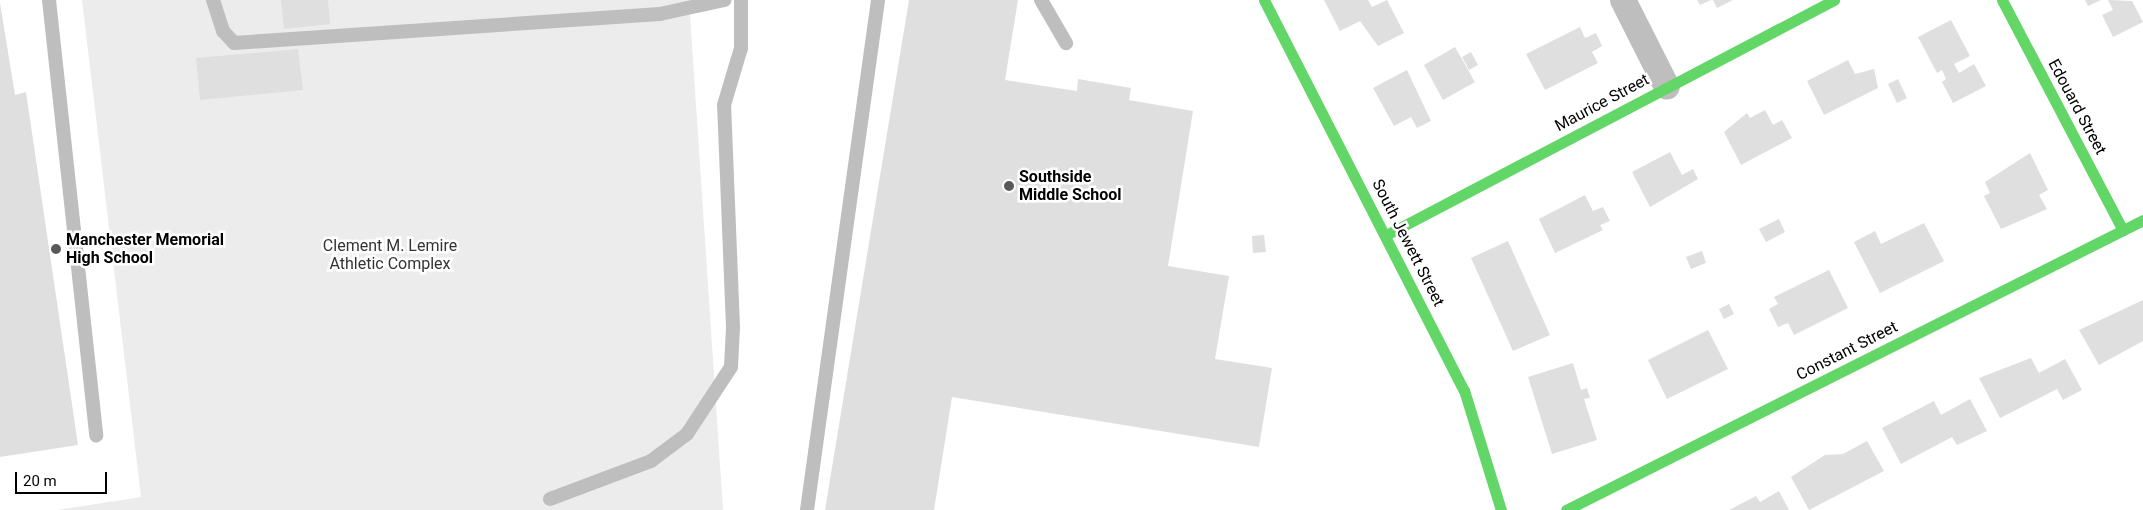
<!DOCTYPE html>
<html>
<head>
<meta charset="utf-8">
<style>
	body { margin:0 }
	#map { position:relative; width:2143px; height:510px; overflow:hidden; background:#fff; font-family:Roboto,sans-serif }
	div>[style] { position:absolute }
	.green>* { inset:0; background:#ececec }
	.building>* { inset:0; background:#dfdfdf }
	.lane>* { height:14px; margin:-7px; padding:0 7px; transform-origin:7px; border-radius:7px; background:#bebebe }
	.street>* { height:26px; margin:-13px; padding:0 13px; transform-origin:13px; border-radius:13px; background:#bebebe }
	.fast>* { height:11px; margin:-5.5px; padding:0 5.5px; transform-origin:5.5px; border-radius:5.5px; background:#63d668 }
	.dots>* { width:14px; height:14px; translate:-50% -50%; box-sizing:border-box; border:2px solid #fff; border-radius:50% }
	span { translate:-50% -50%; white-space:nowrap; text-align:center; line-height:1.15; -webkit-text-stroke:5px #fff; paint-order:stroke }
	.street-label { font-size:16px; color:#000 }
	.poi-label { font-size:16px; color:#000; font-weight:700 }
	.left { translate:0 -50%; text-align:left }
	.park-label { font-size:16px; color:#333 }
	.scale { position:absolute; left:15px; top:472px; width:92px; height:22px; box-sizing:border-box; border:2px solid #000; border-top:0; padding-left:6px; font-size:15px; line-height:18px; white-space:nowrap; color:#000; -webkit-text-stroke:4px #fff; paint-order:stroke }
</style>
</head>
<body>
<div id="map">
	<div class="green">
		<div style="clip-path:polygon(82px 0,689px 0,723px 510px,57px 510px,141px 497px)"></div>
	</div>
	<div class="building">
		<div style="clip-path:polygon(281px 0,328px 0,330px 24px,284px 29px)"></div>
		<div style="clip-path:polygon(909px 0,1018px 0,1005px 80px,1077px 91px,1078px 79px,1131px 88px,1129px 100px,1193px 111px,1168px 266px,1229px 276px,1215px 359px,1272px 368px,1259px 447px,952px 397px,934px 510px,825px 510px)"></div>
		<div style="clip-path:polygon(1324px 0,1368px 0,1372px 7px,1387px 0,1404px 33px,1378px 46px,1360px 21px,1340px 31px)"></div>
		<div style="clip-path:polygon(1697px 0,1711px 0,1700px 5px)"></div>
		<div style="clip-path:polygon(1713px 0,1733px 0,1717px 8px)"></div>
		<div style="clip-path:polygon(2085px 0,2101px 0,2088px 6px)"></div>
		<div style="clip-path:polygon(2108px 0,2132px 1px,2143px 22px,2113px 37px,2102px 15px,2113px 10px)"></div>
		<div style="clip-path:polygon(0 3px,15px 95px,26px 92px,78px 445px,0 457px)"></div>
		<div style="clip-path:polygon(1951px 20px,1970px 56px,1954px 64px,1959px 73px,1974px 64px,1986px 86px,1953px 103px,1942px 82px,1946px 79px,1942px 70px,1937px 73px,1918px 37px)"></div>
		<div style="clip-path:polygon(1580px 27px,1585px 38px,1596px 33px,1602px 46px,1592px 52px,1598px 63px,1545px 90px,1526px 54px)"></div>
		<div style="clip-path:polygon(1455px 47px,1475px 82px,1443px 100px,1424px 65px)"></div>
		<div style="clip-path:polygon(298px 49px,303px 90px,200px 100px,196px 58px)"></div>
		<div style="clip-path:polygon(1471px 52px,1478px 65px,1469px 70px,1462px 57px)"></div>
		<div style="clip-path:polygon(1848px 60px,1855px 74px,1874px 69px,1878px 88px,1824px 115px,1807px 81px)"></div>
		<div style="clip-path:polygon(1407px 70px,1431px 121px,1417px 128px,1411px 117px,1394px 126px,1373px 88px)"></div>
		<div style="clip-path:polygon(1898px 79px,1907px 98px,1897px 103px,1888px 84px)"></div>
		<div style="clip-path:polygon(1765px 110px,1773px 125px,1782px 120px,1792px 138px,1741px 165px,1724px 132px,1747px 113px,1750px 118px)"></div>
		<div style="clip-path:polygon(1670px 152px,1682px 175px,1693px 169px,1698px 179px,1650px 207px,1632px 172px)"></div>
		<div style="clip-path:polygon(2030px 153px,2048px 190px,2039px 195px,2047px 209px,2001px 229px,1984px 196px,1990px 193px,1985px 182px)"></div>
		<div style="clip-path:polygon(1585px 195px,1593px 211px,1603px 207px,1610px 221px,1600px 225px,1603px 230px,1555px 253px,1539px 219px)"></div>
		<div style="clip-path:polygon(1779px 219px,1785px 232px,1766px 242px,1759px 229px)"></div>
		<div style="clip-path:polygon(1924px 223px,1944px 261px,1880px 293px,1854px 242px,1875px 231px,1881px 244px)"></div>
		<div style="clip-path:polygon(1264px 235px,1266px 252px,1253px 253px,1252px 236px)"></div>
		<div style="clip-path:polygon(1508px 241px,1550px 335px,1513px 351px,1471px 258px)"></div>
		<div style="clip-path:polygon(1702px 251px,1706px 263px,1691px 269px,1686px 257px)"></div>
		<div style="clip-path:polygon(1829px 270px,1848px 308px,1794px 335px,1788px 323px,1778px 327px,1769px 309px,1778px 304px,1774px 297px)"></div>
		<div style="clip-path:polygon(2143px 300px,2143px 341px,2099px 365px,2079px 330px)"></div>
		<div style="clip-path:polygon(1729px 304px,1734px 314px,1724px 319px,1719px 309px)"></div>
		<div style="clip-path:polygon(1708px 330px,1728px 369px,1667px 399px,1648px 360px)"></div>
		<div style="clip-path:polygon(2031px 358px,2039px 373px,2065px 359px,2082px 390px,2063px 400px,2057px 389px,2000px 418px,1979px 378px)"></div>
		<div style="clip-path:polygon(1573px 363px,1581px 390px,1587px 388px,1590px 398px,1584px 399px,1597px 440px,1552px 454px,1528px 377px)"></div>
		<div style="clip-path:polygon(1970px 399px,1987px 431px,1957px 445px,1952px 437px,1901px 464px,1882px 428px,1934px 401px,1941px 415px)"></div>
		<div style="clip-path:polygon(1867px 441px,1884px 471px,1809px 510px,1791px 477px,1825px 455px,1843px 454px)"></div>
		<div style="clip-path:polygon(1779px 491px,1789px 510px,1729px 510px,1756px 496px,1760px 502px)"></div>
	</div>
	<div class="lane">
		<div style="left:49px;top:0;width:438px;rotate:83.8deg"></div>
		<div style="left:213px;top:0;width:33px;rotate:72deg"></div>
		<div style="left:223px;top:31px;width:16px;rotate:47deg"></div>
		<div style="left:234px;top:43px;width:427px;rotate:-3.9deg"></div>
		<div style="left:660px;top:14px;width:66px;rotate:-12.3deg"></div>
		<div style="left:1041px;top:0;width:50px;rotate:59.8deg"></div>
		<div style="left:550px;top:499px;width:108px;rotate:-20.6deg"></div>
		<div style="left:651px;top:461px;width:45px;rotate:-36.9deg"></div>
		<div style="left:687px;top:434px;width:80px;rotate:-56.7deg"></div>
		<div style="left:731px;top:367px;width:40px;rotate:-87.1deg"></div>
		<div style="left:733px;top:327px;width:222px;rotate:-92.3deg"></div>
		<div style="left:724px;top:105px;width:59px;rotate:-73.4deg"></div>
		<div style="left:741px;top:48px;width:48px;rotate:-90deg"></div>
		<div style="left:807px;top:510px;width:515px;rotate:-82.07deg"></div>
	</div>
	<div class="street">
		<div style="left:1623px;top:0;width:97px;rotate:63.2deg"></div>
	</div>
	<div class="fast">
		<div style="left:1264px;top:0;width:438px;rotate:62.9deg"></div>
		<div style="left:1464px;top:390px;width:126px;rotate:72.9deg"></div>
		<div style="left:2002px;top:0;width:260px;rotate:62.3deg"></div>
		<div style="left:1386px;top:235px;width:506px;rotate:-27.68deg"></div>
		<div style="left:1566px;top:510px;width:646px;rotate:-26.68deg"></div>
	</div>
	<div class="dots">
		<div style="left:1009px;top:186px;background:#595959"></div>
		<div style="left:56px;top:249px;background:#595959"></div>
	</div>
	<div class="street-label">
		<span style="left:1602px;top:103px;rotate:-28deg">Maurice Street</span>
		<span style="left:2077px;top:107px;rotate:62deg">Edouard Street</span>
		<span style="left:1408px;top:243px;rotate:63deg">South Jewett Street</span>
		<span style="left:1847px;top:351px;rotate:-27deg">Constant Street</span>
	</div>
	<div class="poi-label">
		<span class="left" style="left:1019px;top:186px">Southside<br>Middle School</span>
		<span class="left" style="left:66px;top:249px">Manchester Memorial<br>High School</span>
	</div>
	<div class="park-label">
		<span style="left:390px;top:255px">Clement M. Lemire<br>Athletic Complex</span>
	</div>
	<div class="scale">20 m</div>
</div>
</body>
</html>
